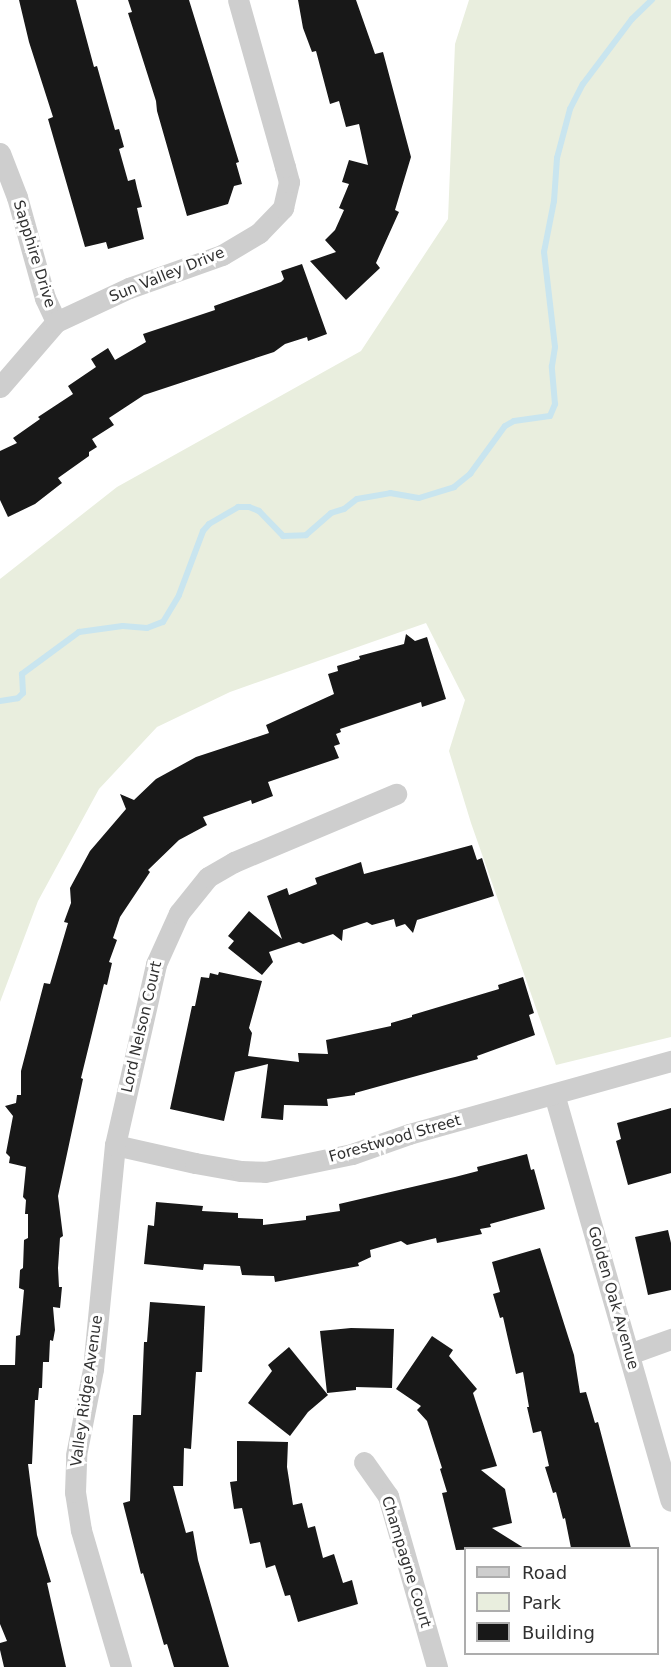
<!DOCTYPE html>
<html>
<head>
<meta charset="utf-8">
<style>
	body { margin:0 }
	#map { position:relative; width:671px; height:1667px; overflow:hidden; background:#fff; font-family:"DejaVu Sans",sans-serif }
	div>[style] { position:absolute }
	.green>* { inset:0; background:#e9eede }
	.stream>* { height:6px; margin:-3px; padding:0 3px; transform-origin:3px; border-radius:3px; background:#c9e5ef }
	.building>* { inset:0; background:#181818 }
	.minor>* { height:21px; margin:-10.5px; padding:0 10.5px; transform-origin:10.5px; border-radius:10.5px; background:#cecece }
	span { translate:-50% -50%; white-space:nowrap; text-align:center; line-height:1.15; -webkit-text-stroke:6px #fff; paint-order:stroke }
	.street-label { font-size:15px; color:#313131 }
	.legend { position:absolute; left:464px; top:1547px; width:195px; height:108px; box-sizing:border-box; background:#fff; border:2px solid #adadad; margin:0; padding:8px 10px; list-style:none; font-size:18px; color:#313131 }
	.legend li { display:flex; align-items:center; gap:12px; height:30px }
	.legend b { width:30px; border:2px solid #adadad }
</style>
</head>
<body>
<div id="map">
	<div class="green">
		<div style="clip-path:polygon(469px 0,671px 0,671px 1037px,556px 1065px,471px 823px,449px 751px,465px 700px,426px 623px,230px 692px,157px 727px,99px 789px,38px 901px,0 1002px,0 579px,117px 487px,361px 351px,448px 219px,455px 44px)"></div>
	</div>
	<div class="stream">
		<div style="left:0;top:701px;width:18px;rotate:-9deg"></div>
		<div style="left:18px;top:698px;width:7px;rotate:-45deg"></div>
		<div style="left:23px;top:693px;width:19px;rotate:-93deg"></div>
		<div style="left:22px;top:674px;width:71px;rotate:-36.4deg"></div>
		<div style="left:79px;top:632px;width:44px;rotate:-7.8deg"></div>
		<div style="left:123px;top:626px;width:24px;rotate:5deg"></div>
		<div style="left:147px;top:628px;width:17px;rotate:-21deg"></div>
		<div style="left:163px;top:622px;width:31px;rotate:-59deg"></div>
		<div style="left:179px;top:595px;width:68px;rotate:-69.4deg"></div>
		<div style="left:203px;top:531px;width:9px;rotate:-49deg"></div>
		<div style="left:209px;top:524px;width:34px;rotate:-30deg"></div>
		<div style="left:238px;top:507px;width:11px"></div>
		<div style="left:249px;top:507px;width:11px;rotate:22deg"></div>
		<div style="left:259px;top:511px;width:35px;rotate:46deg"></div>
		<div style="left:283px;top:536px;width:23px;rotate:-2deg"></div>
		<div style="left:306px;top:535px;width:33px;rotate:-41deg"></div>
		<div style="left:331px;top:513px;width:14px;rotate:-17deg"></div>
		<div style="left:344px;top:509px;width:16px;rotate:-38deg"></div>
		<div style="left:357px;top:499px;width:34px;rotate:-10deg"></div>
		<div style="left:390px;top:493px;width:29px;rotate:10deg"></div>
		<div style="left:419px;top:498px;width:37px;rotate:-17deg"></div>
		<div style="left:454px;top:487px;width:21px;rotate:-39deg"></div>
		<div style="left:470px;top:474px;width:59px;rotate:-53.9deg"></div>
		<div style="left:505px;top:426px;width:10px;rotate:-29deg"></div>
		<div style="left:514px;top:421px;width:36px;rotate:-8deg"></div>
		<div style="left:550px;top:416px;width:13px;rotate:-67deg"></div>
		<div style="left:555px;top:404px;width:38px;rotate:-95deg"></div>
		<div style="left:552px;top:366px;width:19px;rotate:-81deg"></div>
		<div style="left:555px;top:347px;width:96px;rotate:-96.6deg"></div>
		<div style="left:544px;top:252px;width:52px;rotate:-78.9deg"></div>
		<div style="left:554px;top:201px;width:43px;rotate:-86deg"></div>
		<div style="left:557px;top:158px;width:51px;rotate:-75.1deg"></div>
		<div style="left:570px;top:109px;width:28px;rotate:-63deg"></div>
		<div style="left:583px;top:84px;width:81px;rotate:-53deg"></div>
		<div style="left:632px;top:19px;width:28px;rotate:-44deg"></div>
	</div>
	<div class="building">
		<div style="clip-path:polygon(19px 0,76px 0,94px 67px,97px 66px,115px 130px,119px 129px,124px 147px,119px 149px,128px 181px,135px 179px,137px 188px,142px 207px,137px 208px,144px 239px,108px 249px,106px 242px,85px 247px,48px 119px,53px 117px,29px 42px)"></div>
		<div style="clip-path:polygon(128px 0,189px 0,239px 162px,236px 163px,242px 184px,234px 186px,228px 204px,187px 216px,157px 111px,156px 101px,128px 13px,132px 12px)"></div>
		<div style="clip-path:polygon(298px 0,356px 0,375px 54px,383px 52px,411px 157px,395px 210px,399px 212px,376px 263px,380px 268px,346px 300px,310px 261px,336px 252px,325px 240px,335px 230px,344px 210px,339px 208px,349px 184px,342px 182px,349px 160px,368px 165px,359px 124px,346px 127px,339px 101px,330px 104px,316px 51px,312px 52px,303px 28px)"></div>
		<div style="clip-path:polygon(302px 264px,327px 334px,308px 341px,307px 337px,285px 344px,274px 352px,144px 395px,109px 418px,114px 425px,92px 439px,97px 447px,89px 452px,89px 456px,58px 478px,62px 483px,35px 504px,8px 517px,0 500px,0 451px,17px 443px,13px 438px,40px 419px,38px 417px,73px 394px,68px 386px,96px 367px,91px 359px,108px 348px,115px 360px,146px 342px,143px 334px,215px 310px,214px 306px,281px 282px,284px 279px,281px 271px)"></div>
		<div style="clip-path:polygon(406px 634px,415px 641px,427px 637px,446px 699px,422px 707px,421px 702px,340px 729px,341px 732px,336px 734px,340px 744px,334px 746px,339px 758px,268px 782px,273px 796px,252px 804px,251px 800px,203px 817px,207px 825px,179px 840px,148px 870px,150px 872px,120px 917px,113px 938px,117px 940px,109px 962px,112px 963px,107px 985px,104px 984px,81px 1078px,83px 1079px,58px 1196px,63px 1236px,60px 1238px,58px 1268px,59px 1287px,62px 1287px,60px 1308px,53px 1307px,55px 1330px,53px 1341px,50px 1340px,49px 1362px,43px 1362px,42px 1388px,39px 1388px,38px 1400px,35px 1400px,32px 1464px,28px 1464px,37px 1535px,51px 1582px,47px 1583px,66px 1667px,4px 1667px,0 1650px,0 1643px,7px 1641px,0 1624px,0 1365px,15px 1365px,16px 1336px,20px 1335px,24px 1290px,19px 1288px,20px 1270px,23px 1268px,24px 1240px,28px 1238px,28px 1214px,25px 1214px,26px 1200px,23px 1197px,26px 1167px,9px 1163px,10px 1157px,6px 1153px,13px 1116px,5px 1106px,16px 1103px,17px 1095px,21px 1095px,21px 1071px,44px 983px,50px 984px,68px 923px,64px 922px,71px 903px,70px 888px,90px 851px,126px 809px,120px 794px,134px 800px,156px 779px,196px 757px,269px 733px,266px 725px,334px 694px,328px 674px,338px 671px,337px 666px,360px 659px,359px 656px,404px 644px)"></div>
		<div style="clip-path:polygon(472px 845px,477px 860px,482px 858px,494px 896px,417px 920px,413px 933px,405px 924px,396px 927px,394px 919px,372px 925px,367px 922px,343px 930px,342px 941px,333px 934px,303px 944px,299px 942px,269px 952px,273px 962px,262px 975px,228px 948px,234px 941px,228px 936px,249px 911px,282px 939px,267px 896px,287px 888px,289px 895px,317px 884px,315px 878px,361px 862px,364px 874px)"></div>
		<div style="clip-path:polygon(219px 972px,262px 981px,249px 1028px,252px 1033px,248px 1056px,299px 1062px,298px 1053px,328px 1054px,326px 1040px,391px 1026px,391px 1023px,412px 1017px,412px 1015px,499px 989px,498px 985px,523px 977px,534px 1013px,529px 1015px,535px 1035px,477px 1056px,478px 1059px,355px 1093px,355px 1095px,327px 1099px,328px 1106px,284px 1105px,283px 1120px,261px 1118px,268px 1064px,235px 1072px,224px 1121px,170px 1109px,192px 1006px,195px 1006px,201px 977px,209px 978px,210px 973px,218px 975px)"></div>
		<div style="clip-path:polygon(671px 1108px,671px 1173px,628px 1185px,616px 1141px,621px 1139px,617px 1123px)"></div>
		<div style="clip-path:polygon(527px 1154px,531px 1170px,534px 1169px,545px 1209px,490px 1224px,491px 1227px,480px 1229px,482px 1234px,437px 1243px,436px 1238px,407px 1245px,401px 1241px,370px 1250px,371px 1257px,358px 1263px,359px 1266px,275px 1282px,274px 1276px,242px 1275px,240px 1266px,204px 1264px,203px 1270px,144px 1264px,148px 1225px,154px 1226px,156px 1202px,203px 1206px,202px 1211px,238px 1213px,238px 1218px,263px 1219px,263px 1225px,306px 1220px,306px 1216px,340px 1211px,339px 1204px,455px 1177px,478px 1171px,477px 1167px)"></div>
		<div style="clip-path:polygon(668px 1230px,671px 1243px,671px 1290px,648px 1295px,635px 1237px)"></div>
		<div style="clip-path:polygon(540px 1248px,574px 1355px,580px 1393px,586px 1392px,595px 1423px,598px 1422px,631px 1548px,571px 1548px,565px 1518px,563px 1519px,556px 1492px,553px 1493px,545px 1467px,549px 1466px,541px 1431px,533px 1433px,527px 1407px,529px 1407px,523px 1372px,516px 1374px,503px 1317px,500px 1318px,493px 1294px,500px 1292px,492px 1262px)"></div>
		<div style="clip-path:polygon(150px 1302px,205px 1306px,202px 1372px,196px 1372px,191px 1449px,184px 1448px,183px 1486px,173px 1486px,186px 1533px,193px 1531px,198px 1560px,229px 1667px,174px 1667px,167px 1644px,164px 1645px,143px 1573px,141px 1574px,123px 1503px,130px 1501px,133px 1415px,141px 1415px,144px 1342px,147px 1342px)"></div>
		<div style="clip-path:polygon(351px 1328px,394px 1329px,392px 1388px,356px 1387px,356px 1390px,327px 1393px,320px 1331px)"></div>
		<div style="clip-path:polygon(432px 1336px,453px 1350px,449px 1356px,477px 1389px,473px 1393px,497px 1466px,481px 1470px,505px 1489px,512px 1523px,492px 1528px,524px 1548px,456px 1550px,442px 1493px,447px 1492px,440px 1469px,442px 1468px,427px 1421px,417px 1410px,421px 1406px,396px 1389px)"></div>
		<div style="clip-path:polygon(289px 1347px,328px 1395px,308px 1412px,290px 1436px,248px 1403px,272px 1371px,268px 1365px)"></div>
		<div style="clip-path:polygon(237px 1441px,288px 1442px,287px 1467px,293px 1505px,302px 1503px,308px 1528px,315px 1526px,323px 1558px,334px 1554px,343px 1583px,352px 1580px,358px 1604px,298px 1622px,290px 1595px,285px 1596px,275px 1565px,266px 1568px,260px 1542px,250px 1544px,242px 1508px,234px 1509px,230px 1482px,237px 1481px)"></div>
	</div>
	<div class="minor">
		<div style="left:0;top:153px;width:47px;rotate:68.9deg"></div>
		<div style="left:17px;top:197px;width:105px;rotate:74.5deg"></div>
		<div style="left:45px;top:298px;width:26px;rotate:65deg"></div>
		<div style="left:0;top:387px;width:86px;rotate:-49.3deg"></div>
		<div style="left:56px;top:322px;width:81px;rotate:-25deg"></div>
		<div style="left:129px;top:288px;width:99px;rotate:-19.5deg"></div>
		<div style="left:222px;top:255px;width:43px;rotate:-30.7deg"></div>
		<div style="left:259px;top:233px;width:35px;rotate:-46deg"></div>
		<div style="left:283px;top:208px;width:27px;rotate:-77deg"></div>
		<div style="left:289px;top:182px;width:16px;rotate:-105deg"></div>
		<div style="left:285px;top:167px;width:173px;rotate:-105.7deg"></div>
		<div style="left:554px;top:1094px;width:423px;rotate:74deg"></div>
		<div style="left:115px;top:1145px;width:82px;rotate:12.7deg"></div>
		<div style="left:195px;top:1163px;width:47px;rotate:9.9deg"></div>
		<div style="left:241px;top:1171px;width:24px;rotate:2deg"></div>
		<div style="left:265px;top:1172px;width:89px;rotate:-11.7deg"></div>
		<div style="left:352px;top:1154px;width:60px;rotate:-19.3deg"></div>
		<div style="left:409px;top:1134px;width:272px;rotate:-15.6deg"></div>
		<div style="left:629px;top:1354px;width:45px;rotate:-19.7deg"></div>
		<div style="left:364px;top:1462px;width:42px;rotate:54.8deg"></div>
		<div style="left:388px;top:1496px;width:178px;rotate:74deg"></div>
		<div style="left:121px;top:1667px;width:143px;rotate:-106.3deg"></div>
		<div style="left:81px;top:1530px;width:38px;rotate:-99deg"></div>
		<div style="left:75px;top:1492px;width:37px;rotate:-88deg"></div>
		<div style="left:76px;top:1455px;width:88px;rotate:-78.8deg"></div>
		<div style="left:93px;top:1369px;width:225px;rotate:-84.4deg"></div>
		<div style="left:115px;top:1145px;width:186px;rotate:-77.2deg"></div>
		<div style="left:156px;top:964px;width:56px;rotate:-65.7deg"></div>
		<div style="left:179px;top:913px;width:46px;rotate:-51.1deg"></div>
		<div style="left:208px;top:877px;width:30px;rotate:-30deg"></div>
		<div style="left:234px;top:862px;width:176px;rotate:-22.8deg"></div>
	</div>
	<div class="street-label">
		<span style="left:34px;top:254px;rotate:73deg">Sapphire Drive</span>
		<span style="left:167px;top:275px;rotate:-22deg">Sun Valley Drive</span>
		<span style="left:142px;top:1027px;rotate:-77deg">Lord Nelson Court</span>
		<span style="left:395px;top:1139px;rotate:-16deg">Forestwood Street</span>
		<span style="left:613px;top:1298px;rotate:74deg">Golden Oak Avenue</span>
		<span style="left:87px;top:1391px;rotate:-82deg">Valley Ridge Avenue</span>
		<span style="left:406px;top:1562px;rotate:73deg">Champagne Court</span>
	</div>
	<ul class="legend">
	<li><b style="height:8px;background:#cecece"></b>Road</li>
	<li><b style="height:16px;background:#e9eede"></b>Park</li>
	<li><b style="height:16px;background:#181818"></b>Building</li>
	</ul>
</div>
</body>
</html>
